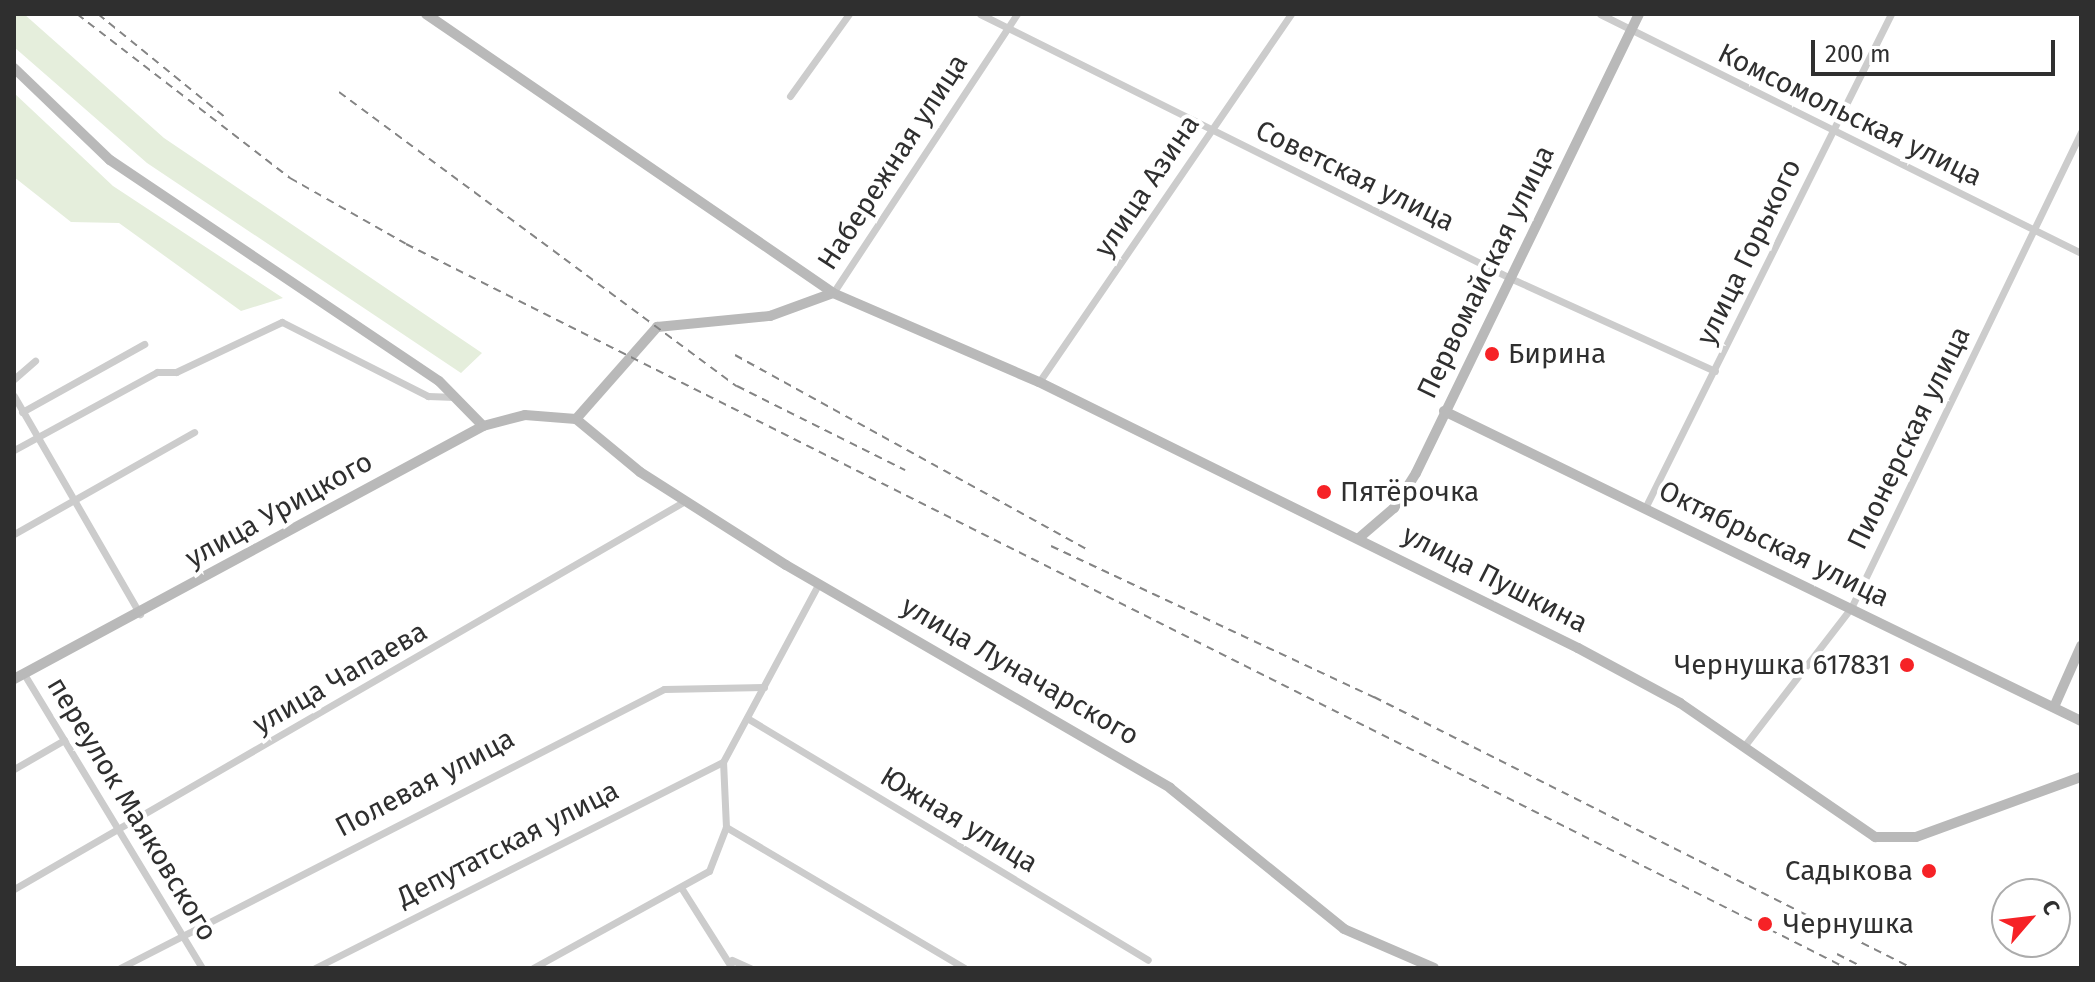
<!DOCTYPE html>
<html>
<head>
<meta charset="utf-8">
<style>
	body { margin:0 }
	#map { position:relative; width:2095px; height:982px; overflow:hidden; background:#fff; font-family:"Fira Sans",sans-serif }
	div>[style] { position:absolute }
	.green>* { inset:0; background:#e5eedc }
	.street>* { height:7px; margin:-3.5px; padding:0 3.5px; transform-origin:3.5px; border-radius:3.5px; background:#ccc }
	.secondary>* { height:10px; margin:-5px; padding:0 5px; transform-origin:5px; border-radius:5px; background:#b9b9b9 }
	.rail>* { height:2px; margin-top:-1px; transform-origin:0; background:repeating-linear-gradient(90deg,#848484 0 8px,transparent 0 14px) }
	.dots>* { width:22px; height:22px; translate:-50% -50%; box-sizing:border-box; border:4px solid #fff; border-radius:50% }
	span { translate:-50% -50%; white-space:nowrap; text-align:center; line-height:1.15; -webkit-text-stroke:8px #fff; paint-order:stroke }
	.street-label { font-size:28px; color:#2f2f2f }
	.poi-label { font-size:28px; color:#2f2f2f }
	.left { translate:0 -50%; text-align:left }
	.right { translate:-100% -50%; text-align:right }
	.frame { position:absolute; inset:0; border:16px solid #2f2f2f; pointer-events:none }
	.north { position:absolute; left:1991px; top:878px; width:80px; height:80px; box-sizing:border-box; background:#fff; border:2px solid #acacac; border-radius:50%; rotate:62deg; font-size:22px; font-weight:700; line-height:32px; text-align:center; color:#2f2f2f }
	.north::after { content:''; display:block; margin:auto; width:28px; height:36px; background:#f62226; clip-path:polygon(50% 0,100% 100%,50% 72%,0 100%) }
	.scale { position:absolute; left:1811px; top:40px; width:244px; height:36px; box-sizing:border-box; border:4px solid #2f2f2f; border-top:0; padding-left:10px; font-size:24px; line-height:28px; white-space:nowrap; color:#2f2f2f; -webkit-text-stroke:6px #fff; paint-order:stroke }
</style>
</head>
<body>
<div id="map">
	<div class="green">
		<div style="clip-path:polygon(14px 14px,24px 14px,164px 138px,482px 353px,461px 373px,147px 163px,14px 47px)"></div>
		<div style="clip-path:polygon(14px 93px,113px 186px,283px 298px,241px 311px,119px 223px,71px 222px,14px 177px)"></div>
	</div>
	<div class="street">
		<div style="left:980px;top:14px;width:592px;rotate:26.48deg"></div>
		<div style="left:1510px;top:278px;width:225px;rotate:24.4deg"></div>
		<div style="left:1600px;top:14px;width:537px;rotate:26.42deg"></div>
		<div style="left:790px;top:96px;width:101px;rotate:-54.3deg"></div>
		<div style="left:833px;top:293px;width:334px;rotate:-56.6deg"></div>
		<div style="left:14px;top:379px;width:28px;rotate:-41deg"></div>
		<div style="left:1039px;top:382px;width:446px;rotate:-55.6deg"></div>
		<div style="left:14px;top:396px;width:252px;rotate:60deg"></div>
		<div style="left:22px;top:412px;width:140px;rotate:-29.1deg"></div>
		<div style="left:14px;top:450px;width:163px;rotate:-28.6deg"></div>
		<div style="left:157px;top:372px;width:19px"></div>
		<div style="left:176px;top:372px;width:117px;rotate:-25.3deg"></div>
		<div style="left:282px;top:322px;width:164px;rotate:26.9deg"></div>
		<div style="left:428px;top:396px;width:27px;rotate:2deg"></div>
		<div style="left:1645px;top:508px;width:552px;rotate:-63.53deg"></div>
		<div style="left:14px;top:534px;width:207px;rotate:-29.5deg"></div>
		<div style="left:24px;top:674px;width:344px;rotate:58.8deg"></div>
		<div style="left:747px;top:718px;width:468px;rotate:31.1deg"></div>
		<div style="left:1745px;top:745px;width:173px;rotate:-52.3deg"></div>
		<div style="left:1851px;top:608px;width:529px;rotate:-64.21deg"></div>
		<div style="left:14px;top:769px;width:58px;rotate:-30.1deg"></div>
		<div style="left:726px;top:827px;width:277px;rotate:30.6deg"></div>
		<div style="left:14px;top:889px;width:775px;rotate:-30.04deg"></div>
		<div style="left:682px;top:889px;width:93px;rotate:57.7deg"></div>
		<div style="left:732px;top:960px;width:20px;rotate:24deg"></div>
		<div style="left:120px;top:968px;width:611px;rotate:-27.15deg"></div>
		<div style="left:664px;top:689px;width:100px;rotate:-1.1deg"></div>
		<div style="left:315px;top:968px;width:457px;rotate:-26.8deg"></div>
		<div style="left:533px;top:968px;width:201px;rotate:-28.9deg"></div>
		<div style="left:709px;top:871px;width:47px;rotate:-68.9deg"></div>
		<div style="left:726px;top:827px;width:65px;rotate:-92.6deg"></div>
		<div style="left:723px;top:762px;width:203px;rotate:-61.8deg"></div>
	</div>
	<div class="secondary">
		<div style="left:426px;top:14px;width:493px;rotate:34.4deg"></div>
		<div style="left:833px;top:293px;width:224px;rotate:23.4deg"></div>
		<div style="left:1039px;top:382px;width:601px;rotate:26.27deg"></div>
		<div style="left:1578px;top:648px;width:116px;rotate:28.3deg"></div>
		<div style="left:1680px;top:703px;width:237px;rotate:34.5deg"></div>
		<div style="left:1875px;top:837px;width:41px"></div>
		<div style="left:1916px;top:837px;width:176px;rotate:-20deg"></div>
		<div style="left:14px;top:68px;width:133px;rotate:43.8deg"></div>
		<div style="left:110px;top:160px;width:396px;rotate:33.9deg"></div>
		<div style="left:439px;top:381px;width:63px;rotate:45.6deg"></div>
		<div style="left:1444px;top:411px;width:708px;rotate:25.95deg"></div>
		<div style="left:576px;top:419px;width:83px;rotate:39.6deg"></div>
		<div style="left:640px;top:472px;width:173px;rotate:32.5deg"></div>
		<div style="left:786px;top:565px;width:444px;rotate:30.1deg"></div>
		<div style="left:1170px;top:788px;width:224px;rotate:39deg"></div>
		<div style="left:1344px;top:929px;width:98px;rotate:23.4deg"></div>
		<div style="left:576px;top:419px;width:123px;rotate:-48.6deg"></div>
		<div style="left:657px;top:327px;width:114px;rotate:-5.6deg"></div>
		<div style="left:770px;top:316px;width:67px;rotate:-20.1deg"></div>
		<div style="left:1359px;top:538px;width:46px;rotate:-40.6deg"></div>
		<div style="left:1394px;top:508px;width:41px;rotate:-57.8deg"></div>
		<div style="left:1416px;top:473px;width:510px;rotate:-64.09deg"></div>
		<div style="left:14px;top:679px;width:533px;rotate:-28.34deg"></div>
		<div style="left:483px;top:426px;width:43px;rotate:-14.7deg"></div>
		<div style="left:525px;top:415px;width:51px;rotate:4.5deg"></div>
		<div style="left:2054px;top:707px;width:67px;rotate:-66.1deg"></div>
	</div>
	<div class="rail">
		<div style="left:77px;top:14px;width:269px;rotate:37.6deg"></div>
		<div style="left:290px;top:178px;width:133px;rotate:29.6deg"></div>
		<div style="left:406px;top:244px;width:1612px;rotate:26.69deg"></div>
		<div style="left:98px;top:14px;width:165px;rotate:39.1deg"></div>
		<div style="left:339px;top:92px;width:495px;rotate:36.5deg"></div>
		<div style="left:737px;top:386px;width:188px;rotate:26.6deg"></div>
		<div style="left:735px;top:355px;width:401px;rotate:28.9deg"></div>
		<div style="left:1051px;top:546px;width:357px;rotate:25.1deg"></div>
		<div style="left:1374px;top:697px;width:602px;rotate:26.74deg"></div>
		<div style="left:1837px;top:954px;width:31px;rotate:27deg"></div>
	</div>
	<div class="dots">
		<div style="left:1492px;top:354px;background:#f62226"></div>
		<div style="left:1324px;top:492px;background:#f62226"></div>
		<div style="left:1907px;top:665px;background:#f62226"></div>
		<div style="left:1929px;top:871px;background:#f62226"></div>
		<div style="left:1765px;top:924px;background:#f62226"></div>
	</div>
	<div class="street-label">
		<span style="left:1850px;top:115px;rotate:26deg">Комсомольская улица</span>
		<span style="left:893px;top:162px;rotate:-57deg">Набережная улица</span>
		<span style="left:1355px;top:176px;rotate:26deg">Советская улица</span>
		<span style="left:1147px;top:186px;rotate:-56deg">улица Азина</span>
		<span style="left:1749px;top:252px;rotate:-64deg">улица Горького</span>
		<span style="left:1486px;top:272px;rotate:-64deg">Первомайская улица</span>
		<span style="left:1909px;top:438px;rotate:-64deg">Пионерская улица</span>
		<span style="left:279px;top:510px;rotate:-29deg">улица Урицкого</span>
		<span style="left:1774px;top:544px;rotate:26deg">Октябрьская улица</span>
		<span style="left:1495px;top:579px;rotate:27deg">улица Пушкина</span>
		<span style="left:1020px;top:671px;rotate:30deg">улица Луначарского</span>
		<span style="left:340px;top:678px;rotate:-30deg">улица Чапаева</span>
		<span style="left:425px;top:783px;rotate:-28deg">Полевая улица</span>
		<span style="left:132px;top:809px;rotate:59deg">переулок Маяковского</span>
		<span style="left:959px;top:820px;rotate:31deg">Южная улица</span>
		<span style="left:508px;top:844px;rotate:-27deg">Депутатская улица</span>
	</div>
	<div class="poi-label">
		<span class="left" style="left:1508px;top:354px">Бирина</span>
		<span class="left" style="left:1340px;top:492px">Пятёрочка</span>
		<span class="right" style="left:1891px;top:665px">Чернушка 617831</span>
		<span class="right" style="left:1913px;top:871px">Садыкова</span>
		<span class="left" style="left:1783px;top:924px">Чернушка</span>
	</div>
	<div class="frame"></div>
	<div class="north">С</div>
	<div class="scale">200 m</div>
</div>
</body>
</html>
